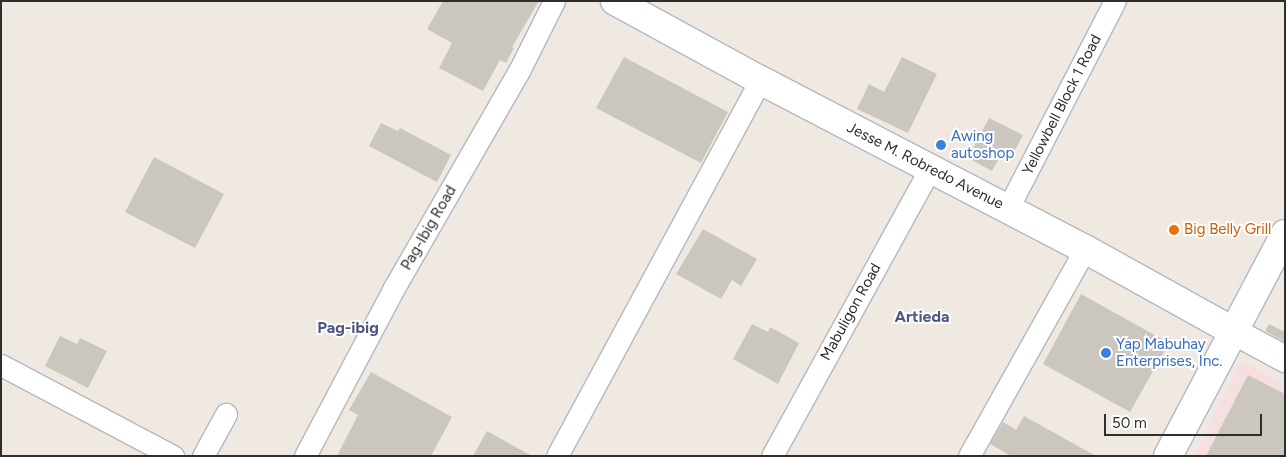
<!DOCTYPE html>
<html>
<head>
<meta charset="utf-8">
<style>
	body { margin:0 }
	#map { position:relative; width:1286px; height:457px; overflow:hidden; background:#efe9e1; font-family:Figtree,sans-serif }
	div>[style] { position:absolute }
	.medical>* { inset:0; background:#f5dfe0 }
	.building>* { inset:0; background:#cbc7bf }
	.roads { filter:drop-shadow(1px 0 #b4b7c1) drop-shadow(-1px 0 #b4b7c1) drop-shadow(0 1px #b4b7c1) drop-shadow(0 -1px #b4b7c1) }
	.minor>* { height:21px; margin:-10.5px; padding:0 10.5px; transform-origin:10.5px; border-radius:10.5px; background:#fff }
	.tertiary>* { height:26px; margin:-13px; padding:0 13px; transform-origin:13px; border-radius:13px; background:#fff }
	.secondary>* { height:28px; margin:-14px; padding:0 14px; transform-origin:14px; border-radius:14px; background:#fff }
	.dots>* { width:14px; height:14px; translate:-50% -50%; box-sizing:border-box; border:2px solid #fff; border-radius:50% }
	span { translate:-50% -50%; white-space:nowrap; text-align:center; line-height:1.15; -webkit-text-stroke:4px #fff; paint-order:stroke }
	.street-label { font-size:15px; color:#2e2e2e }
	.shop-label { font-size:15px; color:#366cbe }
	.left { translate:0 -50%; text-align:left }
	.food-label { font-size:15px; color:#c56008 }
	.neighbourhood-label { font-size:16px; color:#4d5680; font-weight:700 }
	.frame { position:absolute; inset:0; border:2px solid #2e2e2e; pointer-events:none }
	.scale { position:absolute; left:1104px; top:414px; width:158px; height:22px; box-sizing:border-box; border:2px solid #2e2e2e; border-top:0; padding-left:6px; font-size:15px; line-height:18px; white-space:nowrap; color:#2e2e2e; -webkit-text-stroke:4px #fff; paint-order:stroke }
</style>
</head>
<body>
<div id="map">
	<div class="medical">
		<div style="clip-path:polygon(1241px 361px,1285px 383px,1285px 456px,1194px 456px)"></div>
	</div>
	<div class="building">
		<div style="clip-path:polygon(443px 1px,539px 1px,512px 47px,514px 48px,506px 63px,500px 60px,483px 91px,439px 68px,452px 43px,427px 29px)"></div>
		<div style="clip-path:polygon(624px 57px,728px 112px,701px 163px,596px 108px)"></div>
		<div style="clip-path:polygon(902px 57px,937px 74px,908px 133px,857px 109px,869px 84px,884px 92px)"></div>
		<div style="clip-path:polygon(989px 118px,1023px 135px,1010px 160px,1001px 155px,992px 171px,968px 158px)"></div>
		<div style="clip-path:polygon(381px 123px,398px 131px,400px 128px,451px 155px,437px 182px,369px 146px)"></div>
		<div style="clip-path:polygon(154px 157px,224px 194px,195px 248px,125px 212px)"></div>
		<div style="clip-path:polygon(703px 229px,757px 259px,741px 286px,732px 280px,721px 299px,676px 274px)"></div>
		<div style="clip-path:polygon(1081px 294px,1169px 343px,1130px 412px,1043px 364px)"></div>
		<div style="clip-path:polygon(752px 324px,768px 332px,770px 327px,799px 343px,778px 384px,733px 359px)"></div>
		<div style="clip-path:polygon(1269px 324px,1285px 332px,1285px 342px,1265px 331px)"></div>
		<div style="clip-path:polygon(60px 336px,77px 344px,80px 338px,107px 351px,88px 388px,45px 366px)"></div>
		<div style="clip-path:polygon(371px 372px,452px 417px,431px 456px,337px 456px,358px 415px,349px 410px)"></div>
		<div style="clip-path:polygon(1248px 375px,1285px 394px,1285px 456px,1206px 456px)"></div>
		<div style="clip-path:polygon(1024px 416px,1096px 456px,1011px 456px,990px 444px,1003px 422px,1016px 430px)"></div>
		<div style="clip-path:polygon(487px 431px,532px 456px,473px 456px)"></div>
	</div>
	<div class="roads">
		<div class="minor">
			<div style="left:1008px;top:208px;width:233px;rotate:-62.7deg"></div>
			<div style="left:1px;top:365px;width:195px;rotate:27.9deg"></div>
			<div style="left:203px;top:456px;width:48px;rotate:-61.3deg"></div>
			<div style="left:305px;top:456px;width:190px;rotate:-62.1deg"></div>
			<div style="left:394px;top:288px;width:250px;rotate:-60.1deg"></div>
			<div style="left:519px;top:71px;width:78px;rotate:-63.4deg"></div>
			<div style="left:557px;top:456px;width:427px;rotate:-61.6deg"></div>
			<div style="left:772px;top:456px;width:328px;rotate:-61.2deg"></div>
			<div style="left:969px;top:456px;width:237px;rotate:-60.7deg"></div>
		</div>
		<div class="tertiary">
			<div style="left:1235px;top:332px;width:57px;rotate:28.4deg"></div>
		</div>
		<div class="secondary">
			<div style="left:615px;top:1px;width:165px;rotate:28.6deg"></div>
			<div style="left:760px;top:80px;width:366px;rotate:27.5deg"></div>
			<div style="left:1085px;top:249px;width:171px;rotate:29deg"></div>
			<div style="left:1168px;top:456px;width:251px;rotate:-62.2deg"></div>
		</div>
	</div>
	<div class="dots">
		<div style="left:941px;top:145px;background:#3f7fe0"></div>
		<div style="left:1174px;top:230px;background:#e8710a"></div>
		<div style="left:1106px;top:353px;background:#3f7fe0"></div>
	</div>
	<div class="street-label">
		<span style="left:1062px;top:105px;rotate:-63deg">Yellowbell Block 1 Road</span>
		<span style="left:925px;top:166px;rotate:27deg">Jesse M. Robredo Avenue</span>
		<span style="left:429px;top:228px;rotate:-60deg">Pag-Ibig Road</span>
		<span style="left:851px;top:312px;rotate:-61deg">Mabuligon Road</span>
	</div>
	<div class="shop-label">
		<span class="left" style="left:951px;top:145px">Awing<br>autoshop</span>
		<span class="left" style="left:1116px;top:353px">Yap Mabuhay<br>Enterprises, Inc.</span>
	</div>
	<div class="food-label">
		<span class="left" style="left:1184px;top:230px">Big Belly Grill</span>
	</div>
	<div class="neighbourhood-label">
		<span style="left:922px;top:317px">Artieda</span>
		<span style="left:348px;top:328px">Pag-ibig</span>
	</div>
	<div class="frame"></div>
	<div class="scale">50 m</div>
</div>
</body>
</html>
